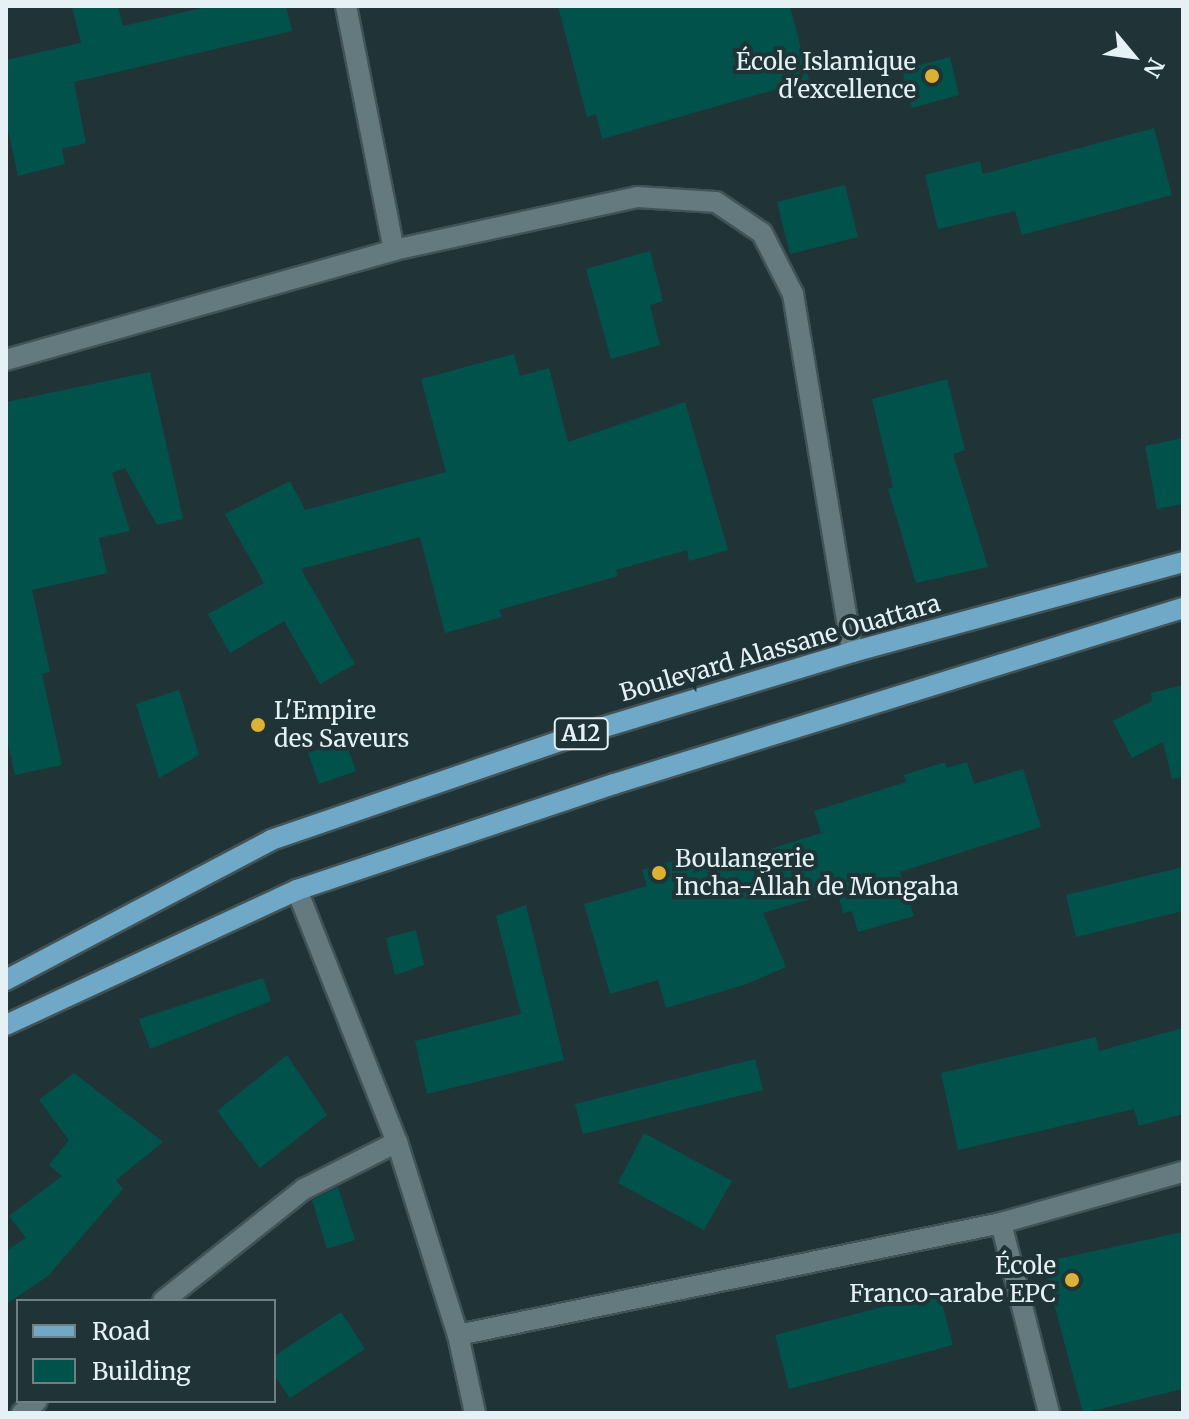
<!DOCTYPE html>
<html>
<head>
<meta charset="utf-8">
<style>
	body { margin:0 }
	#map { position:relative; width:1189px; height:1419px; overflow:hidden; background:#203438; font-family:Merriweather,serif }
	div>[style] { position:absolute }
	.building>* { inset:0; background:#02524c }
	.roads { filter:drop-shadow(2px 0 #415356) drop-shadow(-2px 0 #415356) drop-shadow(0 2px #415356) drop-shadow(0 -2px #415356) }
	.minor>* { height:20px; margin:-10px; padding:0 10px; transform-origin:10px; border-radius:10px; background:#647a7f }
	.major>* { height:20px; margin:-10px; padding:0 10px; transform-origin:10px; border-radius:10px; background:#6fa9c7 }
	.dots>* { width:22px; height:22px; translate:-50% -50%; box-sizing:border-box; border:4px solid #203438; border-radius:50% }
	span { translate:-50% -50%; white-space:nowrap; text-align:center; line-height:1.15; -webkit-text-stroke:8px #203438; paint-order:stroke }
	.shield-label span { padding:2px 6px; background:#203438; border:2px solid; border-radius:6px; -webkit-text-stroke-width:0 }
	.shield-label { font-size:22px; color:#e5f1f4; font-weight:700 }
	.poi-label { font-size:24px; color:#e5f1f4 }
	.right { translate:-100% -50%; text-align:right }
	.left { translate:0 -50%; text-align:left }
	.street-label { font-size:24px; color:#e5f1f4 }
	.frame { position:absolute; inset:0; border:8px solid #e5f1f4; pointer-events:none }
	.legend { position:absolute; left:16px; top:1299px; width:260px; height:104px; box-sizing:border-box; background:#203438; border:2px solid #6f8083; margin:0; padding:10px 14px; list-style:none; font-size:24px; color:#e5f1f4 }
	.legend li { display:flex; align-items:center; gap:16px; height:40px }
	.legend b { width:40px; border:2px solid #6f8083 }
	.north { position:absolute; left:1093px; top:16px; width:80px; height:80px; -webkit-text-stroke:6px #203438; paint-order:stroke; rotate:119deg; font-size:22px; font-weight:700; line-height:32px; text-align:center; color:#e5f1f4 }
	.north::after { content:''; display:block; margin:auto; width:28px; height:36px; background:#e5f1f4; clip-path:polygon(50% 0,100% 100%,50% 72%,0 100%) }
</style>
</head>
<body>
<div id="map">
	<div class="building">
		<div style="clip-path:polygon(72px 6px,118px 6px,123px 26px,211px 6px,286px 6px,292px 31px,74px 82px,86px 143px,62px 149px,65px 164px,18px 176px,6px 121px,6px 60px,81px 43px)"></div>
		<div style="clip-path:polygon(558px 6px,790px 6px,809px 80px,602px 139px,596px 114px,587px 117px)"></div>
		<div style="clip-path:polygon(950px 57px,959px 95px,912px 108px,902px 70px)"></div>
		<div style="clip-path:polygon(1154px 128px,1172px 195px,1022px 235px,1015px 211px,938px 229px,925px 175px,980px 161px,983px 174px)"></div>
		<div style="clip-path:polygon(845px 185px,858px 237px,790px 254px,777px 202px)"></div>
		<div style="clip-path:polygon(650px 251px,663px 301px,650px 305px,660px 345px,611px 359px,586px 269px)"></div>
		<div style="clip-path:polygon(514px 354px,520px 376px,549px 368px,568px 442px,685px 402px,728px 550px,689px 561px,687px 550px,616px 570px,618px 576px,499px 610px,502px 617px,445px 633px,420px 537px,301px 569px,355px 664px,320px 684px,284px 621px,230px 653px,208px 614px,264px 583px,225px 514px,290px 481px,305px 510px,446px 472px,421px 379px)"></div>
		<div style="clip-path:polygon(150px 372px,183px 519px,157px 525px,125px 468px,112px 473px,130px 531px,99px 538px,107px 573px,32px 590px,50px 672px,42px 674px,62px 765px,15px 775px,6px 736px,6px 402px)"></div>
		<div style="clip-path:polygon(947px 379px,965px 450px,953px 454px,988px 567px,916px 583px,888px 489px,893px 487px,872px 399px)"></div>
		<div style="clip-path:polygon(1183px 438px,1183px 504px,1157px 509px,1145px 446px)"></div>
		<div style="clip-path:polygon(1183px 685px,1183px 777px,1172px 779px,1163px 742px,1132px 758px,1113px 721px,1152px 701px,1151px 693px)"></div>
		<div style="clip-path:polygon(179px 690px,199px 755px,159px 778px,136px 704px)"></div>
		<div style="clip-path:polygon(345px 741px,356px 771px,319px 784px,308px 753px)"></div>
		<div style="clip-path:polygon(945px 762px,947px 768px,967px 762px,974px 784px,1023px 769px,1041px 827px,900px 872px,914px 916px,858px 932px,852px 911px,843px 913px,837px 891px,763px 913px,786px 967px,747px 984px,666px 1008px,658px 980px,610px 994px,584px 904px,647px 886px,642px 870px,690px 856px,694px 873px,821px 833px,814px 811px,906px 782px,904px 775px)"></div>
		<div style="clip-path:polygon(1183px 867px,1183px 911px,1076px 937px,1066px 895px)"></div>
		<div style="clip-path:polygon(526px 905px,564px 1060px,427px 1094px,415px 1041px,521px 1014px,496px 916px)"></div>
		<div style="clip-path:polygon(416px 930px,424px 965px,395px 975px,386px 938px)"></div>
		<div style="clip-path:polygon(263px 978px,271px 1001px,150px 1049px,139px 1019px)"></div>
		<div style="clip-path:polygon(1183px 1028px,1183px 1114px,1139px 1126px,1134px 1109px,958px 1150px,941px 1073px,1096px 1037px,1099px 1051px)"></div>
		<div style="clip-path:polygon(287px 1055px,327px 1115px,260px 1168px,217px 1111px)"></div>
		<div style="clip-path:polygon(755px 1059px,763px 1090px,583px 1134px,575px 1104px)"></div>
		<div style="clip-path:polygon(74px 1073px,163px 1142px,116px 1180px,123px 1189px,48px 1276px,6px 1304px,6px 1251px,26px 1238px,9px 1216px,62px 1176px,49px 1165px,69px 1140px,39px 1100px)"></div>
		<div style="clip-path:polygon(644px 1133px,732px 1181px,704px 1230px,618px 1183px)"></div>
		<div style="clip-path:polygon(338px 1187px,355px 1240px,327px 1249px,312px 1200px)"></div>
		<div style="clip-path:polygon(1183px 1232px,1183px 1389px,1083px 1413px,1043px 1262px)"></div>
		<div style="clip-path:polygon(939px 1292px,953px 1345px,789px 1389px,775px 1335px)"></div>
		<div style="clip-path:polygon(341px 1312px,365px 1349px,290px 1398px,274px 1375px,274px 1356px)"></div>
	</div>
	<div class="roads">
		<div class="minor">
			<div style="left:346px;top:6px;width:249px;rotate:78.9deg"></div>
			<div style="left:6px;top:360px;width:403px;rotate:-15.8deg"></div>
			<div style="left:394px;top:250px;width:249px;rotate:-12.3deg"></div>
			<div style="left:637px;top:197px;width:79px;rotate:3.6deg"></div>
			<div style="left:716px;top:202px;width:55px;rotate:34deg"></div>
			<div style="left:762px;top:233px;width:68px;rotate:63.1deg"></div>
			<div style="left:793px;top:294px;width:363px;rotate:80.6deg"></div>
			<div style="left:297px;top:890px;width:271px;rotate:68.4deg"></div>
			<div style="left:397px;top:1142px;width:202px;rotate:72.5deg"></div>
			<div style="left:458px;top:1335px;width:80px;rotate:77.7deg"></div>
			<div style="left:1001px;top:1223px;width:196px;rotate:75.8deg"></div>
			<div style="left:163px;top:1301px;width:180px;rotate:-38.5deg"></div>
			<div style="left:304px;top:1189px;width:104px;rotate:-26.8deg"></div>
			<div style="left:458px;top:1335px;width:554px;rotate:-11.65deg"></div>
			<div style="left:1001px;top:1223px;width:189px;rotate:-15.7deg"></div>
			<div style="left:22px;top:1413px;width:19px;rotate:-39deg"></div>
		</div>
		<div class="major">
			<div style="left:6px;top:980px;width:300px;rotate:-27.8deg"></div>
			<div style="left:271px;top:840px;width:317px;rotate:-18.9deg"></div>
			<div style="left:571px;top:737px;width:294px;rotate:-16.8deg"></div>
			<div style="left:852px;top:652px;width:343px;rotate:-15.2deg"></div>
			<div style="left:6px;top:1025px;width:321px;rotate:-24.9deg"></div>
			<div style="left:297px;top:890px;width:334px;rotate:-18.5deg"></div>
			<div style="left:614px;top:784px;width:596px;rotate:-17.19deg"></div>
		</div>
	</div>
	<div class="dots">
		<div style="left:932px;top:76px;background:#ddb133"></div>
		<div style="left:258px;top:725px;background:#ddb133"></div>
		<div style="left:659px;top:873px;background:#ddb133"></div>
		<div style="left:1072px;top:1280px;background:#ddb133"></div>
	</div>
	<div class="shield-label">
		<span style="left:581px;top:734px">A12</span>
	</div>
	<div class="poi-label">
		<span class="right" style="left:916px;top:76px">École Islamique<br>d'excellence</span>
		<span class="left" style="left:274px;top:725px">L'Empire<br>des Saveurs</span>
		<span class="left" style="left:675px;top:873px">Boulangerie<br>Incha-Allah de Mongaha</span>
		<span class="right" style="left:1056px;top:1280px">École<br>Franco-arabe EPC</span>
	</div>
	<div class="street-label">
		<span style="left:780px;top:648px;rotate:-16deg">Boulevard Alassane Ouattara</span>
	</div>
	<div class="frame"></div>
	<ul class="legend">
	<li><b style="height:10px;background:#6fa9c7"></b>Road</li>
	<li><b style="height:22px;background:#02524c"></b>Building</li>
	</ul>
	<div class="north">N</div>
</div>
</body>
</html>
